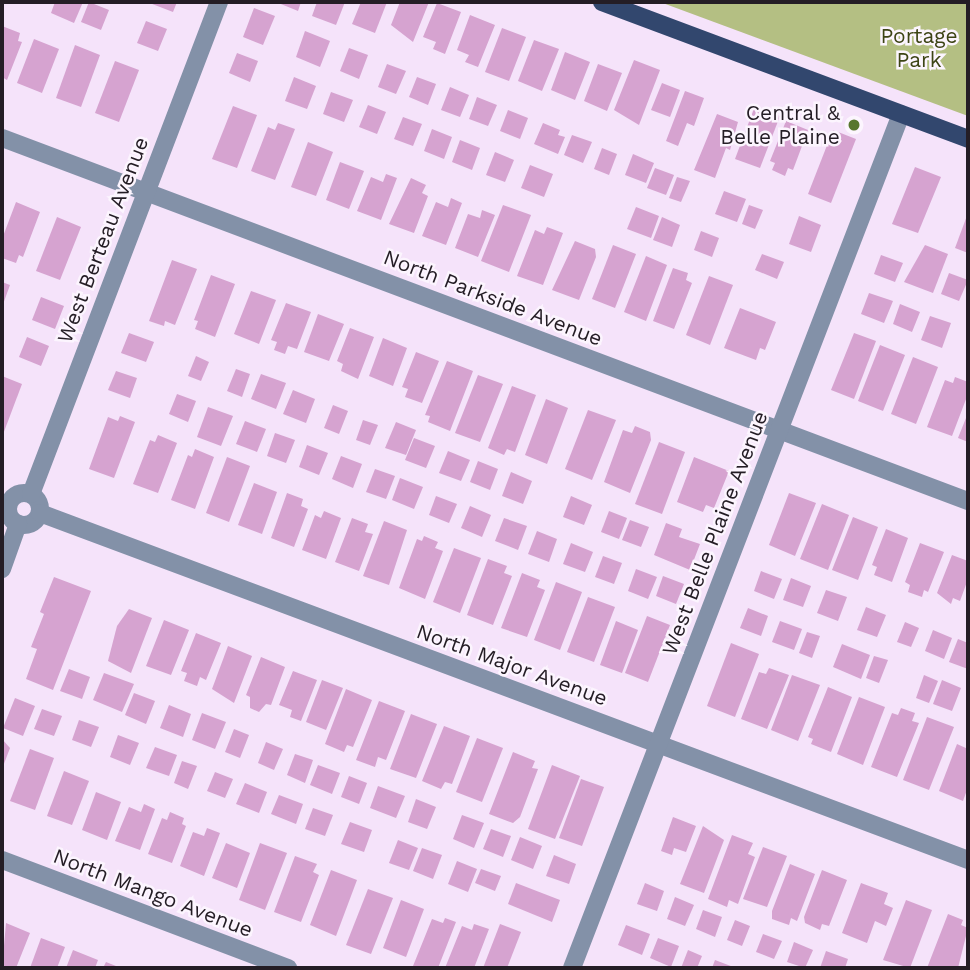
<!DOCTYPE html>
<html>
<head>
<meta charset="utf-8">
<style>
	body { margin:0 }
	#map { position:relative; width:970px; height:970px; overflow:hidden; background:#f5e3fa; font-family:"Work Sans",sans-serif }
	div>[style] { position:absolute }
	.green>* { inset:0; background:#b4bf83 }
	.building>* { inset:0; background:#d6a3d0 }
	.minor>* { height:18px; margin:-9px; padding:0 9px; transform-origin:9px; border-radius:9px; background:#8391a8 }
	.minor>.ring { margin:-9px; padding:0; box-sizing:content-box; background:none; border:18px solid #8391a8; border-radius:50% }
	.major>* { height:18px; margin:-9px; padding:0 9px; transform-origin:9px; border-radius:9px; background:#32476e }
	.dots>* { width:19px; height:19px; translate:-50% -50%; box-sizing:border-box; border:4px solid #fcf5fe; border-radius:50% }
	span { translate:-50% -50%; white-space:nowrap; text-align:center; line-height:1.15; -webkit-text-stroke:5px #fcf5fe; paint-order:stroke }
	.park-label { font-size:21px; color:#3d4415 }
	.poi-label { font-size:21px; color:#241d25 }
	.right { translate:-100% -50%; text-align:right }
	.street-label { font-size:21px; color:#241d25 }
	.frame { position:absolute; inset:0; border:4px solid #241d25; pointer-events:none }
</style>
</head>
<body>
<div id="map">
	<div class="green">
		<div style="clip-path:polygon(660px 2px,968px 2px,968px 116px)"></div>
	</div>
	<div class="building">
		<div style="clip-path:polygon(55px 2px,83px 2px,74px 23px,51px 13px)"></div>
		<div style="clip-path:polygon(89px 2px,109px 10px,101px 30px,81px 22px)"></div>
		<div style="clip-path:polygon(147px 2px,177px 2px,173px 12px)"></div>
		<div style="clip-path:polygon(276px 2px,301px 2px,298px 11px)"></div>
		<div style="clip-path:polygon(317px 2px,345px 2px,336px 25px,312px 16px)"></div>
		<div style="clip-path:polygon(361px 2px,387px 2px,375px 33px,352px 24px)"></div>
		<div style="clip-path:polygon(400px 2px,429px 2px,413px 42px,391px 25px)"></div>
		<div style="clip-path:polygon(437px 3px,461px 12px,445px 54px,433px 49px,436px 42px,423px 37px)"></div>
		<div style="clip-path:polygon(254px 8px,275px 16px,263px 45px,243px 37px)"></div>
		<div style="clip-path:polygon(470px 15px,495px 25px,478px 67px,465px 62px,469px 55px,457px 50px)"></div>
		<div style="clip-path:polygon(146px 21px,167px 29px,158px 51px,137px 43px)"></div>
		<div style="clip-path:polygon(2px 26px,20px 33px,18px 41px,22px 42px,7px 80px,2px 77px)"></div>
		<div style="clip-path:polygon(502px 28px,526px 37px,509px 81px,485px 72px)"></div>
		<div style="clip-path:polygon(305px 31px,330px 41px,320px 67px,296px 57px)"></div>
		<div style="clip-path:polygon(34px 39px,59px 49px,42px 93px,17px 83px)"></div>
		<div style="clip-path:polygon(534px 40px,559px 49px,542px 91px,518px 81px)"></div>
		<div style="clip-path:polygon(75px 45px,100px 55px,81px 107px,56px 98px)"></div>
		<div style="clip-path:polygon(349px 48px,368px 55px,359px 79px,340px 71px)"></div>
		<div style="clip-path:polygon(565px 52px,590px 62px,575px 100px,551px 90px)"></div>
		<div style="clip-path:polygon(237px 53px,258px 61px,250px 82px,229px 73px)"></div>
		<div style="clip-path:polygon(634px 60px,660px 70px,639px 125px,614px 110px)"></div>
		<div style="clip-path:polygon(115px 61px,139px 70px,119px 122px,95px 113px)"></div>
		<div style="clip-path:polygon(387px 64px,406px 71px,396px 94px,378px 87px)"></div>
		<div style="clip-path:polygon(598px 64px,622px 73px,607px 111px,584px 101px)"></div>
		<div style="clip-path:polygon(294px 77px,316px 86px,307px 109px,285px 101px)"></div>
		<div style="clip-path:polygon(417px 77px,436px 84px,428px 105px,409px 97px)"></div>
		<div style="clip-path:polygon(662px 83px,680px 90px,670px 117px,651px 110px)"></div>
		<div style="clip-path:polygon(450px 87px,469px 95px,460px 117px,441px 110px)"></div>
		<div style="clip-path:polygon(685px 91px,704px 98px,694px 126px,687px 123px,678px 146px,666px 141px)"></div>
		<div style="clip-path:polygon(331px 92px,353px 100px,344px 122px,323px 114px)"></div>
		<div style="clip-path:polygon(477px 97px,497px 105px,488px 126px,469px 119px)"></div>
		<div style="clip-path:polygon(368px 105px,386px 112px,377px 134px,359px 127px)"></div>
		<div style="clip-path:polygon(233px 106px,257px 115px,237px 168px,212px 159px)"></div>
		<div style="clip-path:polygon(755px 106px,780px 116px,760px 168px,735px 159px)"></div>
		<div style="clip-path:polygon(508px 110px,528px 118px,520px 139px,500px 131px)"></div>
		<div style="clip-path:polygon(717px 114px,738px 122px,730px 150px,726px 148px,715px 178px,694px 170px)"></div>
		<div style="clip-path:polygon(403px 117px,422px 124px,413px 146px,394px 139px)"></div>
		<div style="clip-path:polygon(786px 121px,808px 130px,793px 170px,788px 168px,785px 176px,772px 170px,775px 163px,770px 161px)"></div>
		<div style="clip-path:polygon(278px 123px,295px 129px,275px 180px,251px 171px,268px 127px,275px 130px)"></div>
		<div style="clip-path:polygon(543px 123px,560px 130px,558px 135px,565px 137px,558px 154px,534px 144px)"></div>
		<div style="clip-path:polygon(432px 129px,452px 137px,444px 159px,424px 151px)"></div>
		<div style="clip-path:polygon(833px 130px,856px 139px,831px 203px,808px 194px)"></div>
		<div style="clip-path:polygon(572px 135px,592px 142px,583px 163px,564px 155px)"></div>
		<div style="clip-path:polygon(460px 140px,480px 148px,472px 170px,452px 162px)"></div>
		<div style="clip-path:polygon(308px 142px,333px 152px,316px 196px,291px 187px)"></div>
		<div style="clip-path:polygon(602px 148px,617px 154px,609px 175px,594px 169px)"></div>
		<div style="clip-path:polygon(495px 152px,514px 160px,505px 182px,486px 175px)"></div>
		<div style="clip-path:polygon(633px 154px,654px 163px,646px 183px,625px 175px)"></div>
		<div style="clip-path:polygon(340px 162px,364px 171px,349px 209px,326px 200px)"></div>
		<div style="clip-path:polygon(530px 165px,553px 174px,544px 197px,521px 188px)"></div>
		<div style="clip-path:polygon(915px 167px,941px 177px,918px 233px,892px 224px)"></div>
		<div style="clip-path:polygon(655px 168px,674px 175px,666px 195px,647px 188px)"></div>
		<div style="clip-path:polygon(386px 174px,397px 178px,381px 220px,357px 211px,371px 177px,383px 182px)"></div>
		<div style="clip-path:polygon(677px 177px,690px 181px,681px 202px,669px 198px)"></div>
		<div style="clip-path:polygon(411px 178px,426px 185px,422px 193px,428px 196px,414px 233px,389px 224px)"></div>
		<div style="clip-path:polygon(724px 191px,746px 199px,737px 222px,715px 214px)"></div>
		<div style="clip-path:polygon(451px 198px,462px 203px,446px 245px,422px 236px,436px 202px,448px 207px)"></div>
		<div style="clip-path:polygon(16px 202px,40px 212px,23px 257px,19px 255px,16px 263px,2px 258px,2px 239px)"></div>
		<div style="clip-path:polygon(503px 205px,531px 215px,509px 272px,481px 261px)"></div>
		<div style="clip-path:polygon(749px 205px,763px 210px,755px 229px,742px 224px)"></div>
		<div style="clip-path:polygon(636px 207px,659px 216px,651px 238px,627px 229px)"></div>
		<div style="clip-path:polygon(482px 210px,495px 215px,478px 257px,455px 248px,468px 214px,480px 218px)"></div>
		<div style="clip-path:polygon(968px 213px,968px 253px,955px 248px)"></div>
		<div style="clip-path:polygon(799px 216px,821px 225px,811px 252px,789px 244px)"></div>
		<div style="clip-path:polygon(57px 217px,81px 227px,60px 280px,36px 271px)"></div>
		<div style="clip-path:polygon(662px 217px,680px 225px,672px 247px,653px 240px)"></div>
		<div style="clip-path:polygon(547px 227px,563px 233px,543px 285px,517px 276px,535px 230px,544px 234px)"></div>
		<div style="clip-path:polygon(701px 231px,719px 238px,712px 257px,694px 250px)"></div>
		<div style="clip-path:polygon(575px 241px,595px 249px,596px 257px,579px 300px,552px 290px)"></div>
		<div style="clip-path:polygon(613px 245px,636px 254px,615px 308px,592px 299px)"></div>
		<div style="clip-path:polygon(925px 245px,948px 254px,933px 293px,904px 282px)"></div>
		<div style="clip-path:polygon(762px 254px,784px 262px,777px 279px,755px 270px)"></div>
		<div style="clip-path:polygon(881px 255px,903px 263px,895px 282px,874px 274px)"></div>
		<div style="clip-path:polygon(646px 256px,667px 265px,646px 321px,624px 312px)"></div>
		<div style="clip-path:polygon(172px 260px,197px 269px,175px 325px,165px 321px,164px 326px,149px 321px)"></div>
		<div style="clip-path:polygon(673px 268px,688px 273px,686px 280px,692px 283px,674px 329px,653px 321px)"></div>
		<div style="clip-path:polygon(949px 273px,968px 280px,959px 301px,941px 294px)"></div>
		<div style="clip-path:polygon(211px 275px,235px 284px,215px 337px,195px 329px,198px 321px,194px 320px)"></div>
		<div style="clip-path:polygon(709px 276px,733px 285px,710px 345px,686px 335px)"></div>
		<div style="clip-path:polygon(2px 282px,10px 285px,2px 307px)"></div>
		<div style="clip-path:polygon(251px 291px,276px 300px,259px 344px,234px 334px)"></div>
		<div style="clip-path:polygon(869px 293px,893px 301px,884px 323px,861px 314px)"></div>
		<div style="clip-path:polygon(41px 297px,64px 306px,55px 329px,32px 320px)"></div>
		<div style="clip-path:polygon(286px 303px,311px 312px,297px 349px,288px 346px,285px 354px,274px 350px,277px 342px,271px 340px)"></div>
		<div style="clip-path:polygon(900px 304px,920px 312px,912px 332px,893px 324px)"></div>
		<div style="clip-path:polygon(740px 308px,776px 322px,765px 350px,760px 348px,756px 360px,724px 348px)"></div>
		<div style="clip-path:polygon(318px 314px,344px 324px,329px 361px,304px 352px)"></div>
		<div style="clip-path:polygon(930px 316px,951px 323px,942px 348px,921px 340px)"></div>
		<div style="clip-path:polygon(350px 328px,374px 337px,358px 379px,341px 371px,343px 364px,337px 361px)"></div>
		<div style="clip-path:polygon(129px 333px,154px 342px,146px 362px,121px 353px)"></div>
		<div style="clip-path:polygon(854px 333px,876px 341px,854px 399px,831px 390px)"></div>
		<div style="clip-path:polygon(27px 337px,49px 346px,41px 366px,19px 357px)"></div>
		<div style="clip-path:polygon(383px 338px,407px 348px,393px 386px,369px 376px)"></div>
		<div style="clip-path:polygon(880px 345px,905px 355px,883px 411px,858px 401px)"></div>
		<div style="clip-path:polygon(416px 352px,439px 361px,422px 403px,405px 397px,408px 389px,402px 387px)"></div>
		<div style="clip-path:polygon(196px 356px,209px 362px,201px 381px,188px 376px)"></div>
		<div style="clip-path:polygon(913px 357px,938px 367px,916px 424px,891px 414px)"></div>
		<div style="clip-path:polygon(447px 361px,473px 371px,450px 431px,428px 422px,430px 416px,425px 415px)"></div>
		<div style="clip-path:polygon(236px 369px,250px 374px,242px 397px,227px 391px)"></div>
		<div style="clip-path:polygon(116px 371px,137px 378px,130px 398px,108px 390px)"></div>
		<div style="clip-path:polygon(261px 374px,286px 383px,276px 409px,251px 399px)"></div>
		<div style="clip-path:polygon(478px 375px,503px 384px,480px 442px,455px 433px)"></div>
		<div style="clip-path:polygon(2px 376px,22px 384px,2px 437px)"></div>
		<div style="clip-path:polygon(955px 377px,968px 382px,968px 394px,952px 436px,927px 427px,945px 380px,953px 383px)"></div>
		<div style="clip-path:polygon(512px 386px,536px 395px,515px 452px,507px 449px,504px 455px,488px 448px)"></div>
		<div style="clip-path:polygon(293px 390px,315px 399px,306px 423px,283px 414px)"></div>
		<div style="clip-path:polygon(177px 394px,196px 401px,188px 422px,169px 414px)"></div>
		<div style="clip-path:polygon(546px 399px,568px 408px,547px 464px,525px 455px)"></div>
		<div style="clip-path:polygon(333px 405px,348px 411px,339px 434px,324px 428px)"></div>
		<div style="clip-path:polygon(208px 407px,233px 416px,221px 446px,197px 437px)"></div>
		<div style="clip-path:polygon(588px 410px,616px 420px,592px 480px,565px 469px)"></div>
		<div style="clip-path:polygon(968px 413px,968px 442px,958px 438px)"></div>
		<div style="clip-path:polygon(120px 416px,135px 422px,114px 478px,89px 469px,108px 417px,118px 421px)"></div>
		<div style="clip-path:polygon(363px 420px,378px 425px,370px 445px,356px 440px)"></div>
		<div style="clip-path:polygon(245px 421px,266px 429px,257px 452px,236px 444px)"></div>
		<div style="clip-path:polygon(396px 422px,416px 430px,406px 455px,385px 448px)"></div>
		<div style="clip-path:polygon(635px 426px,650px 432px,651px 440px,630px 493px,604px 482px,623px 430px,632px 433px)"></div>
		<div style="clip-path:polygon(275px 433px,295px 440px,286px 463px,267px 456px)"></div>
		<div style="clip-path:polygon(158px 435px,177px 443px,158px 493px,133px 484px,150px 440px,155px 442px)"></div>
		<div style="clip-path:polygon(414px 438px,435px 446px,426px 468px,405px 460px)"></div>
		<div style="clip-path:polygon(659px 442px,685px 452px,662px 514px,635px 504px)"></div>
		<div style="clip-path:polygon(307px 445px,328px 453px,319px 475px,299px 467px)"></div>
		<div style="clip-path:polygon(195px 449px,214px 457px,195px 509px,171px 500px,188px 455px,192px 457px)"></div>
		<div style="clip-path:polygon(448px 451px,470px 460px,461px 481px,439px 473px)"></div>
		<div style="clip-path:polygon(341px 456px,362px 464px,353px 488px,332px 479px)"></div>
		<div style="clip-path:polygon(227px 457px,250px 466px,229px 522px,206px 513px)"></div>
		<div style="clip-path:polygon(694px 457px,729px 471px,714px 508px,706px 505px,703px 512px,677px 502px)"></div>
		<div style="clip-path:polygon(478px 461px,498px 469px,490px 490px,470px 482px)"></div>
		<div style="clip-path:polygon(375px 469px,395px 476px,386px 499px,366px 492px)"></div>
		<div style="clip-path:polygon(511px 472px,532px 481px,523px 504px,502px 496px)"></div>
		<div style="clip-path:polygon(400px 478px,423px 487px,414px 509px,392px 500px)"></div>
		<div style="clip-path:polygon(254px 483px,277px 492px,262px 534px,238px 525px)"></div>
		<div style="clip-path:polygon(287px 493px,303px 499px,301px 506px,308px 509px,294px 547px,271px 538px)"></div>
		<div style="clip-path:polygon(789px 493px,816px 503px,795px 556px,769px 545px)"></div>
		<div style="clip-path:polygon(436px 496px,457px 504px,449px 523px,429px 515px)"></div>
		<div style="clip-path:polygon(571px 496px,592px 505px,584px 525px,563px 517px)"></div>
		<div style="clip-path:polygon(822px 504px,849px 515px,828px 570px,800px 559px)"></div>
		<div style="clip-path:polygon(470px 506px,491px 515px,482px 537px,461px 528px)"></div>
		<div style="clip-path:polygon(324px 511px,341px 518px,326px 559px,302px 550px,315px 515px,321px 518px)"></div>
		<div style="clip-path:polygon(609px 511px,627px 518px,619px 539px,601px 532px)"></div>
		<div style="clip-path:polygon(853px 517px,878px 527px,858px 580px,832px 570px)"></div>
		<div style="clip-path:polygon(352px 518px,368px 524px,365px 532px,373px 534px,359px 571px,335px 562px)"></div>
		<div style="clip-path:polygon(504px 518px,527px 526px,518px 550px,495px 541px)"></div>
		<div style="clip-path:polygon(630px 520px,649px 527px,641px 547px,622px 540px)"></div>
		<div style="clip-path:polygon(384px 521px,407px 530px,389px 585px,363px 576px)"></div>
		<div style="clip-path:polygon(666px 523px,682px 529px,679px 537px,700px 544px,690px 570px,654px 555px)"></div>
		<div style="clip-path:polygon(886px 529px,908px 538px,892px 582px,874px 575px,877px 567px,872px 565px)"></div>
		<div style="clip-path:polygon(537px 531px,557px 539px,549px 562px,528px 554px)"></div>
		<div style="clip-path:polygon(424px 536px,438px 542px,435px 548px,443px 551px,425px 599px,399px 588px,417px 539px,422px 541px)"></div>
		<div style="clip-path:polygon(571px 543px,593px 552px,585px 572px,563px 564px)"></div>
		<div style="clip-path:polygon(920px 543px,944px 552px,928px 592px,924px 590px,922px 597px,908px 592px,910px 585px,905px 582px)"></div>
		<div style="clip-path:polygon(454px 548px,481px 558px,460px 613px,433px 602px)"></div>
		<div style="clip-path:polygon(952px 555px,968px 561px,968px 579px,960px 601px,953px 598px,951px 604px,937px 593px)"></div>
		<div style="clip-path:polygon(603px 556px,622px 563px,614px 584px,595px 577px)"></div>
		<div style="clip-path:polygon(488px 559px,507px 566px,504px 573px,512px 576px,493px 625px,467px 615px)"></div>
		<div style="clip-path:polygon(636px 569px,657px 577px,648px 599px,628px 591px)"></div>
		<div style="clip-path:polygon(761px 571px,782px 579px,774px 599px,754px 591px)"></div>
		<div style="clip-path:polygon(522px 573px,540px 580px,537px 587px,545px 590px,527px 637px,501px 628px)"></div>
		<div style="clip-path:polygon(663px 576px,684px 584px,676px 604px,656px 596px)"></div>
		<div style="clip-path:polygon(54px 577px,91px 591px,53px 690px,26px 679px,37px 649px,31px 647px,44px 614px,40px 612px)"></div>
		<div style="clip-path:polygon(791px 578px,811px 586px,803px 607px,783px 600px)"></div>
		<div style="clip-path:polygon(556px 582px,582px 592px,560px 650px,534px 640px)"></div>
		<div style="clip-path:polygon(826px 590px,847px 597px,838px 621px,817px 613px)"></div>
		<div style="clip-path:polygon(588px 597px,615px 607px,594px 662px,567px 652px)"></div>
		<div style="clip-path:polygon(866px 607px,886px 615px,877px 637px,857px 630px)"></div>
		<div style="clip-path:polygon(748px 608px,768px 616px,761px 636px,740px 628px)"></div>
		<div style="clip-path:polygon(129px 609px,152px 618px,131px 673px,108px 661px,117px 626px)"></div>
		<div style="clip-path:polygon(647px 616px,670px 625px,648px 682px,625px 673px)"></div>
		<div style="clip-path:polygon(164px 620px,189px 630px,171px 675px,146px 666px)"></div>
		<div style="clip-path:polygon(616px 621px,638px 630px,622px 673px,600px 665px)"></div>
		<div style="clip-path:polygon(780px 621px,802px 629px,794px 650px,772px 642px)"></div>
		<div style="clip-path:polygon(905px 622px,919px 628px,911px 647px,897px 642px)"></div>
		<div style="clip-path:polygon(933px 630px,952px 638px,944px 659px,925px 651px)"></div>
		<div style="clip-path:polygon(807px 632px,820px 636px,812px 658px,799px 653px)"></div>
		<div style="clip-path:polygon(196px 633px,221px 643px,206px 680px,200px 677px,197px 686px,184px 681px,187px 673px,181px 671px)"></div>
		<div style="clip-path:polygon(958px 639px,968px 643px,968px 669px,949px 662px)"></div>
		<div style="clip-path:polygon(731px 643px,759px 654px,735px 717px,707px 706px)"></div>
		<div style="clip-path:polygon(842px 644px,870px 655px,861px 679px,833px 667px)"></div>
		<div style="clip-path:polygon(228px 646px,252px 656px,234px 703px,212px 689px)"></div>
		<div style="clip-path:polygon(874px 656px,888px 660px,879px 683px,866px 678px)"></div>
		<div style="clip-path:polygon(261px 657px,285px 667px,271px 705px,266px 704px,259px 712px,250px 708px,250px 697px,246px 695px)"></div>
		<div style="clip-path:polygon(769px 668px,789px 675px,767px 729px,741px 719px,759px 672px,766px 674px)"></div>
		<div style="clip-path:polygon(69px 669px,90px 677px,82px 699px,60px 691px)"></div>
		<div style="clip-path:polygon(293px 671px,317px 680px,301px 721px,290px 717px,292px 710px,279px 705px)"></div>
		<div style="clip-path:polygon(104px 673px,134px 684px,122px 712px,93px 700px)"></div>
		<div style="clip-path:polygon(792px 675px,820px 685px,798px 741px,771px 730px)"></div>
		<div style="clip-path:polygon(924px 675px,938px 681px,929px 703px,916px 698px)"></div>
		<div style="clip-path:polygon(322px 680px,343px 688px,326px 730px,306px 722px)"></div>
		<div style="clip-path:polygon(942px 680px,961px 688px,952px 711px,933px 704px)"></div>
		<div style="clip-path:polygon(828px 687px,852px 697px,831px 752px,811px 744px,813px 739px,808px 737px)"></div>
		<div style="clip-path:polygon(346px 689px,372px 700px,353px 747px,347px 745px,344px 752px,325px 744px)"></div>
		<div style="clip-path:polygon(134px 693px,155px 701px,146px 724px,125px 715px)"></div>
		<div style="clip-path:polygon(859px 697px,885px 707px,863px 765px,837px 754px)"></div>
		<div style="clip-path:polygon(15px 698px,35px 706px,23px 736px,3px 728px)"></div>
		<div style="clip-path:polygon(379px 701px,405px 711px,386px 760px,378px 757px,375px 767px,356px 760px)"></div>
		<div style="clip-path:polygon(169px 705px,191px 714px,183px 737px,160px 728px)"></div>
		<div style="clip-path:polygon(901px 708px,915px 713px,912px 721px,919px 723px,897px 777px,871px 767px,892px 713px,898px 715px)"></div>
		<div style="clip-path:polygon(42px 709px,62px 716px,54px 736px,34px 729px)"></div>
		<div style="clip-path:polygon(202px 713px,226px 722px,215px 749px,192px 740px)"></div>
		<div style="clip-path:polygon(411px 714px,437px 724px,416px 778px,390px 769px)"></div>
		<div style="clip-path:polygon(927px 717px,954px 727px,929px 790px,903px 780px)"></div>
		<div style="clip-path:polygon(79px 720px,99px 727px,91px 747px,72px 740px)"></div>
		<div style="clip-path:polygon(444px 726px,470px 736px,452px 784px,445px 782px,441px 789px,422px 781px)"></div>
		<div style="clip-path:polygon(234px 729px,249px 735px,240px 758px,225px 752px)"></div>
		<div style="clip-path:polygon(118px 735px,139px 743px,130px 765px,110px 757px)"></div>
		<div style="clip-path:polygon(477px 738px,503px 748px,482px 802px,456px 792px)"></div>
		<div style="clip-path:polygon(2px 739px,10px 748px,2px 769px)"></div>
		<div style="clip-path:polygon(266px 742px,283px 749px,274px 770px,258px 763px)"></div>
		<div style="clip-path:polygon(957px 744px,968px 749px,968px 787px,963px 801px,939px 791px)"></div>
		<div style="clip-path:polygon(155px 747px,177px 755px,169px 776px,146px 768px)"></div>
		<div style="clip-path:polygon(30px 749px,54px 758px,35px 810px,10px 801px)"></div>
		<div style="clip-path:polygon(513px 752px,535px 761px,532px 768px,538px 769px,520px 817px,513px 823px,489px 814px)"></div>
		<div style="clip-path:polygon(295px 754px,313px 760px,305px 783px,287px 775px)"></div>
		<div style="clip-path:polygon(182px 761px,197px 766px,188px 789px,174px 783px)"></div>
		<div style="clip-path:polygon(318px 765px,340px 773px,332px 794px,310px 785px)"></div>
		<div style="clip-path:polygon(552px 765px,580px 776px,555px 839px,528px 829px)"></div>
		<div style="clip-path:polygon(64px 771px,89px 781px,72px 825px,47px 816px)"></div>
		<div style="clip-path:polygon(215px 772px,233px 779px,225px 798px,207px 791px)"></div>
		<div style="clip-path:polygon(349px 776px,367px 783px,359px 804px,341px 797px)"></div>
		<div style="clip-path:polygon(581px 779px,604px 787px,582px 846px,559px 838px)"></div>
		<div style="clip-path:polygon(245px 783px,267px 792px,259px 813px,236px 804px)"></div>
		<div style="clip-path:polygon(378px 786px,405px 796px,396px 818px,370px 808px)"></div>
		<div style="clip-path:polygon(96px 792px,121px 802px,107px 840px,82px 830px)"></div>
		<div style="clip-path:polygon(279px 795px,303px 804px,296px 824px,271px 814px)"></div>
		<div style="clip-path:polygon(416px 799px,436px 807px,427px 829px,408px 822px)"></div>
		<div style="clip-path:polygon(144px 804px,155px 809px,140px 850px,115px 841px,129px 807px,141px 812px)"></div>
		<div style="clip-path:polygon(313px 808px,333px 815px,325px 836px,305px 829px)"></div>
		<div style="clip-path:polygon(170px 812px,184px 818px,182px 824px,186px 826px,172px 863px,148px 854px,162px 818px,167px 820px)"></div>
		<div style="clip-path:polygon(462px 815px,484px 823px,474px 848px,453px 839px)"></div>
		<div style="clip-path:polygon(673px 817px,696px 826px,686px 852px,674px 848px,672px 855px,661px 851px)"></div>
		<div style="clip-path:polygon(350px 822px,372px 830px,364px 852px,341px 844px)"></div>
		<div style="clip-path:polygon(703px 826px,724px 840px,704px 893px,680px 884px)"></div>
		<div style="clip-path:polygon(207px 828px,220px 833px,204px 876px,180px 866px,193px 832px,204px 836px)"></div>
		<div style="clip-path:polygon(491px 829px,511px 836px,503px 857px,483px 849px)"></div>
		<div style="clip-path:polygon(732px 835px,753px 843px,748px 854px,755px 857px,738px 904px,729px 900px,727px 907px,708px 899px)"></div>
		<div style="clip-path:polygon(520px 837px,542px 846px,533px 869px,511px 860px)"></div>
		<div style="clip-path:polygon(398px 840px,418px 848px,409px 870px,389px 863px)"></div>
		<div style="clip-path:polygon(226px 843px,250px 853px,237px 888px,212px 878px)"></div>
		<div style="clip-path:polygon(260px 843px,287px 853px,265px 910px,239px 900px)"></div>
		<div style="clip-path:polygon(763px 847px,787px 856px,767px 907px,743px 899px)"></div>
		<div style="clip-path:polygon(422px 848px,442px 855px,433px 879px,413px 871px)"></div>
		<div style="clip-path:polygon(554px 855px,576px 864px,569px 884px,546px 876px)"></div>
		<div style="clip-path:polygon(295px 856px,317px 864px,313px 872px,319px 875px,301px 922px,274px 912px)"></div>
		<div style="clip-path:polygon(457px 861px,477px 869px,468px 892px,448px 884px)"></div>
		<div style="clip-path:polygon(790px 864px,815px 874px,797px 921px,791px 918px,789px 925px,772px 919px,772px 911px)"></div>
		<div style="clip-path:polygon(481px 869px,501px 876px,495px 891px,475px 883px)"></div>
		<div style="clip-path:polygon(331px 870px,357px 880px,336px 936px,310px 925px)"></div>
		<div style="clip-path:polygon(822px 870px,847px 880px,829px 926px,822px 924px,820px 930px,805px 923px,804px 917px)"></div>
		<div style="clip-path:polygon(516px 883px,560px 900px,552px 922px,508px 904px)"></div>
		<div style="clip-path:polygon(645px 883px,664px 891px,657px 911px,637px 904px)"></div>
		<div style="clip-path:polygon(861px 883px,888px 893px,884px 904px,893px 908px,886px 926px,875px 921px,867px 943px,842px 933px)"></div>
		<div style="clip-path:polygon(368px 889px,393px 898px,371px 954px,346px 945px)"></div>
		<div style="clip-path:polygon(675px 897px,694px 905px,685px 926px,667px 919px)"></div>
		<div style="clip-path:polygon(401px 900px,424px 909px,406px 957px,383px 948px)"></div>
		<div style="clip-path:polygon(906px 900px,932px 910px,910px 968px,883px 960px)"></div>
		<div style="clip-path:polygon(703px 910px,722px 917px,715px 937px,696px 929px)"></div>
		<div style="clip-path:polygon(948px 914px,963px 920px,961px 925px,968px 928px,958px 968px,927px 968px)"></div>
		<div style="clip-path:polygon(445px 918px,456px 922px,438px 968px,413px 966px,432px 919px,443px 923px)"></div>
		<div style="clip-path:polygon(735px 920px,750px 926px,742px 946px,727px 940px)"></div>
		<div style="clip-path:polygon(6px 923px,30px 933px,16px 968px,2px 968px)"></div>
		<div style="clip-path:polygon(474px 924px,489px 929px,474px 968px,445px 968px,462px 926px,472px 930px)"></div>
		<div style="clip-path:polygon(500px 924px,521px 932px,507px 968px,483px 968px)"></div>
		<div style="clip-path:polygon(626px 925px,650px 934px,642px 955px,618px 945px)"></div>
		<div style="clip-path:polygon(763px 934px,782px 941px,774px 959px,756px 952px)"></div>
		<div style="clip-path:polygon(41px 938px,65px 947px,57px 968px,30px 968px)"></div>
		<div style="clip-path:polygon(658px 938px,679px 946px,671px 967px,650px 958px)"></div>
		<div style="clip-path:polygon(794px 942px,813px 950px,805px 968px,787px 962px)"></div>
		<div style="clip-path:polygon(73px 950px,98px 960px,95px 968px,66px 968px)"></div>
		<div style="clip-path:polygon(688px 950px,702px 956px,697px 968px,681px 968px)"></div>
		<div style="clip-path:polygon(826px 951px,848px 959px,845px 968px,820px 968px)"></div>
		<div style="clip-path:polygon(715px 960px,736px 968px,712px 968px)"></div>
		<div style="clip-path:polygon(106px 962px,121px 968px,103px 968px)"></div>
	</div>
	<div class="minor">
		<div style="left:2px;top:138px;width:1032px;rotate:20.6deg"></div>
		<div class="ring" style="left:8px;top:493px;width:14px;height:14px"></div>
		<div style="left:31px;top:494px;width:527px;rotate:-69.09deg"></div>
		<div style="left:40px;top:513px;width:991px;rotate:20.5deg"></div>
		<div style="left:2px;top:569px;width:48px;rotate:-70.4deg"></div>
		<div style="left:2px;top:860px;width:306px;rotate:20.7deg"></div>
		<div style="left:572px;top:968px;width:915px;rotate:-68.93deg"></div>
	</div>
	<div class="major">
		<div style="left:602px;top:2px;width:391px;rotate:20.5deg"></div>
	</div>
	<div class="dots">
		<div style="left:854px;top:125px;background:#57762d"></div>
	</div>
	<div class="park-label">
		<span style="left:919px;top:48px">Portage<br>Park</span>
	</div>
	<div class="poi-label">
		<span class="right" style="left:840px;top:125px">Central &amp;<br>Belle Plaine</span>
	</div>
	<div class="street-label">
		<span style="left:103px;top:240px;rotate:-69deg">West Berteau Avenue</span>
		<span style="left:493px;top:298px;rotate:21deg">North Parkside Avenue</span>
		<span style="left:715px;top:533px;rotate:-69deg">West Belle Plaine Avenue</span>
		<span style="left:512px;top:665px;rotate:20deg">North Major Avenue</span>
		<span style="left:153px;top:893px;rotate:21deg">North Mango Avenue</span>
	</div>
	<div class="frame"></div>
</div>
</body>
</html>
